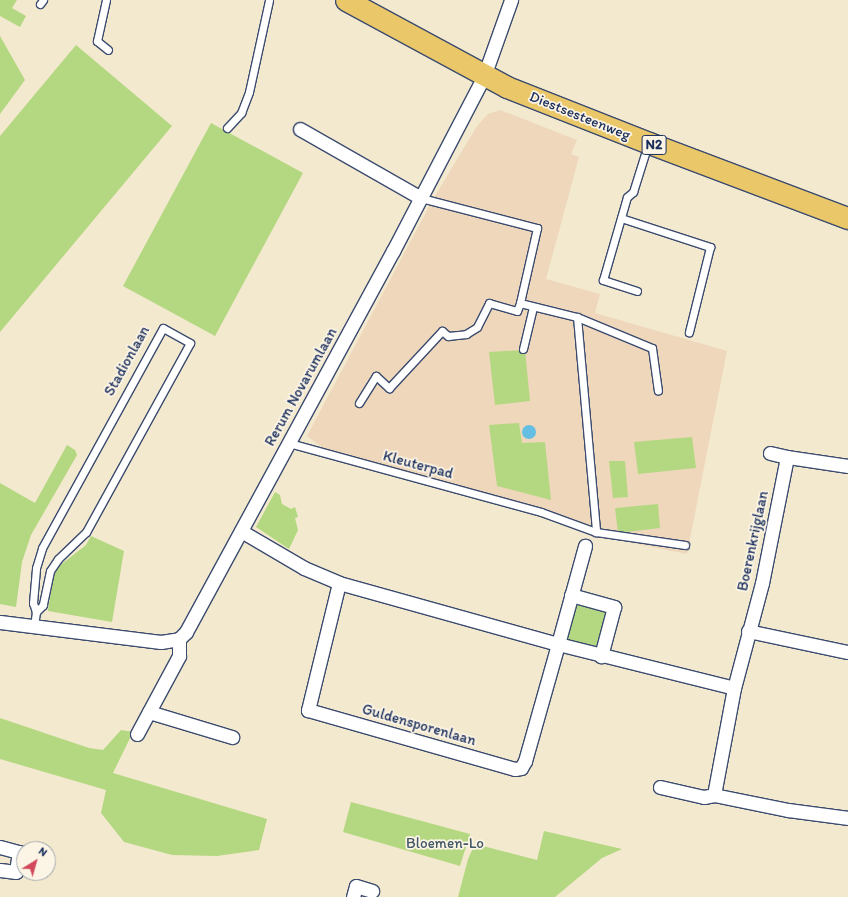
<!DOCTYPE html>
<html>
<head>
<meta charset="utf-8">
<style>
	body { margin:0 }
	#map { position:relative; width:848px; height:897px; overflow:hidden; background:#f3e9ce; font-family:Itim,sans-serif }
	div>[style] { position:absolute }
	.built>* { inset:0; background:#eed7bb }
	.green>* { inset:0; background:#b4d881 }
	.water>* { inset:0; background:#65bfe2 }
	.round { border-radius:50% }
	.roads { filter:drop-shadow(1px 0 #3b4b6f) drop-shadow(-1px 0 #3b4b6f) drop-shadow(0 1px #3b4b6f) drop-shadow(0 -1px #3b4b6f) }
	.lane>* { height:7px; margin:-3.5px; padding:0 3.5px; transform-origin:3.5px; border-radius:3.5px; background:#fff }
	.street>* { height:13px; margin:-6.5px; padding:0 6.5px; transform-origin:6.5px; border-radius:6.5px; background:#fff }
	.primary>* { height:21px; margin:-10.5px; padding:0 10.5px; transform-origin:10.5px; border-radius:10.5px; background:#eac769 }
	span { translate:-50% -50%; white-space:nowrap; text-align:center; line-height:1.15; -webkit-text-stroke:3.5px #fcf5e5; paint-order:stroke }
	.shield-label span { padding:1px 3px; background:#fcf5e5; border:1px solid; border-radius:3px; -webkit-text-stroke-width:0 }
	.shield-label { font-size:14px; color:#1b2f5e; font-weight:700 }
	.street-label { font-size:15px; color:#1b2f5e }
	.park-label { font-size:15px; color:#415967 }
	.north { position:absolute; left:16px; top:841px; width:40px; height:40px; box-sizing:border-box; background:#fcf5e5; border:1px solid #a2a6af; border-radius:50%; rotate:37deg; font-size:11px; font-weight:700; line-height:16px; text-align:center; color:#1b2f5e }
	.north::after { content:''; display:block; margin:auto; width:14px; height:18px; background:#d1495b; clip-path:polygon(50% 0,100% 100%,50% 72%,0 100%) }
</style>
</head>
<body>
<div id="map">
	<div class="built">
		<div style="clip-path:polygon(500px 110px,577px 140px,571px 154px,579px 157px,546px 279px,600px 294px,595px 313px,727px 351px,687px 554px,593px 535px,540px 517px,542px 509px,323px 448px,307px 436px,432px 201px,477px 126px,488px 114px)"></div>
	</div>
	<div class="green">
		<div style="clip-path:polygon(0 0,17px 0,12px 8px,26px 16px,20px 27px,0 16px)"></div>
		<div style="clip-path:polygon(0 36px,25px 80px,0 114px)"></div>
		<div style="clip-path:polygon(76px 45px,172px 126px,0 332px,0 136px)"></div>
		<div style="clip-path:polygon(211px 123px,303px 173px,215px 336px,123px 286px)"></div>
		<div style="clip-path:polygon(525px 350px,530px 401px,495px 405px,489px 352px)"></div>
		<div style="clip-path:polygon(519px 423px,522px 443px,545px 442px,551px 500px,497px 486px,489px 425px)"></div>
		<div style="clip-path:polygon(692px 437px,696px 468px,638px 474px,634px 442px)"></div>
		<div style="clip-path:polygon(67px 445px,75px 450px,77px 455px,31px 535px,22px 562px,16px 607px,0 604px,0 483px,35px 503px)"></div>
		<div style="clip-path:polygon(609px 461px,625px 461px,628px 497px,613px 498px)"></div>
		<div style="clip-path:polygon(275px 492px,280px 495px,282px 504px,291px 509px,295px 507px,298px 517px,295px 518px,298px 530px,289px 549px,256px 527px)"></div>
		<div style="clip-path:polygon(658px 504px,660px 528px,618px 533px,615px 508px)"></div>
		<div style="clip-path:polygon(91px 536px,124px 551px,112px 622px,48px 611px,53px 576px,59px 566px,86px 545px)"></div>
		<div style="clip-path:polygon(571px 595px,614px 607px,601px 656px,558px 644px)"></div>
		<div style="clip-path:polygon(0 718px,89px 748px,103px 750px,121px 730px,133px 732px,113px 773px,267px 819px,259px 850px,217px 856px,172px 855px,124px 842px,101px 813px,106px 790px,0 759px)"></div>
		<div style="clip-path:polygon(351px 802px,470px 834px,460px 866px,343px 832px)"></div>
		<div style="clip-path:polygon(544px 831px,622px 849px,602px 858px,555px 897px,458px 897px,468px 859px,475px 844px,537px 860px)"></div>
	</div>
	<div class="water">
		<div class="round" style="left:522px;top:425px;width:14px;height:14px"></div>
	</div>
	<div class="roads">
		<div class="lane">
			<div style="left:106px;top:0;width:42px;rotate:102.4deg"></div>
			<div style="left:97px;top:41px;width:14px;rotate:39deg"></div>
			<div style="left:40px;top:4px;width:5px;rotate:-53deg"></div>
			<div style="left:227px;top:128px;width:21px;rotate:-47deg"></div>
			<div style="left:241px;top:113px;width:22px;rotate:-69deg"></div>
			<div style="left:249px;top:92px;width:94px;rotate:-77.7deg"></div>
			<div style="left:421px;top:198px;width:120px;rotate:14.5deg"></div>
			<div style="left:537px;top:228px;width:77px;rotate:102.8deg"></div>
			<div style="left:520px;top:303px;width:59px;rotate:13.8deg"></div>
			<div style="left:577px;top:317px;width:81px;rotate:22.5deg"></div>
			<div style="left:652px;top:348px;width:43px;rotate:82.1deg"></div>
			<div style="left:621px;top:218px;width:94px;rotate:18deg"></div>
			<div style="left:710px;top:247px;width:88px;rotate:103.9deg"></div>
			<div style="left:637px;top:291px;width:36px;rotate:-162deg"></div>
			<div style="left:603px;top:280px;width:86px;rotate:-73.9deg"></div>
			<div style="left:627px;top:197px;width:8px;rotate:-40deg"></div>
			<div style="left:633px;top:192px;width:50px;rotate:-72.6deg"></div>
			<div style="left:577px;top:317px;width:216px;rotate:84.9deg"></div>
			<div style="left:523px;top:349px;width:43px;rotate:-76.6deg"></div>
			<div style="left:359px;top:403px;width:32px;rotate:-58deg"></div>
			<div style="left:376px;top:376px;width:18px;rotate:43deg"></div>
			<div style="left:389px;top:388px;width:78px;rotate:-47.1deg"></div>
			<div style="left:442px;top:331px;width:8px;rotate:40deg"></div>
			<div style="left:448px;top:336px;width:18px;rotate:-6deg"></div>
			<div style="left:466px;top:334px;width:13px;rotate:-32deg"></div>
			<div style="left:477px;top:327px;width:27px;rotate:-63deg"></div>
			<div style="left:489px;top:303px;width:29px;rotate:16deg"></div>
			<div style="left:517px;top:311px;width:9px;rotate:-69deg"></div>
			<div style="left:289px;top:443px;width:261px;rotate:15.3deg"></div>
			<div style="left:541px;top:512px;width:59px;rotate:20deg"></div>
			<div style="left:596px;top:532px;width:90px;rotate:8.3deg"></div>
			<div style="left:34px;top:626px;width:14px;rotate:-82deg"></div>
			<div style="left:36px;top:612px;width:9px;rotate:-108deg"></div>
			<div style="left:33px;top:603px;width:35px;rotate:-85deg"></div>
			<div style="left:36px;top:568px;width:21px;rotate:-73deg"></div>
			<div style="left:42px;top:548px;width:251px;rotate:-61.2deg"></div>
			<div style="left:163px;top:328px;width:31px;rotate:29deg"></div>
			<div style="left:190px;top:343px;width:216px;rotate:118.8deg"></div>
			<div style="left:86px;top:532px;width:39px;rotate:136deg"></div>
			<div style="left:58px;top:559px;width:14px;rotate:124deg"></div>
			<div style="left:50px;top:571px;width:35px;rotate:102deg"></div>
			<div style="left:43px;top:605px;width:10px;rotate:135deg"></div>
		</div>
		<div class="street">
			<div style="left:300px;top:129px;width:139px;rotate:29.7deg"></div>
			<div style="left:770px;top:453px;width:17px;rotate:13deg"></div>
			<div style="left:848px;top:466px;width:62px;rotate:-171.6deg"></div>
			<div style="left:787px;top:457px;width:128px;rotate:101.2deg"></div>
			<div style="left:762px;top:583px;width:109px;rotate:104.9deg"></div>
			<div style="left:734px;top:688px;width:109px;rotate:100.6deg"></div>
			<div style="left:714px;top:795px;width:76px;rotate:11.5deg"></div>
			<div style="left:788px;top:810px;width:61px;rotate:7.6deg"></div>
			<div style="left:241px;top:531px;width:73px;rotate:30.4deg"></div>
			<div style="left:304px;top:568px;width:38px;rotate:23deg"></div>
			<div style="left:339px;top:583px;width:131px;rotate:103.7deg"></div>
			<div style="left:308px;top:710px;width:215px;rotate:15.9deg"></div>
			<div style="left:515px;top:769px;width:6px;rotate:-9deg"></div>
			<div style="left:521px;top:768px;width:8px;rotate:-60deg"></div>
			<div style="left:525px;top:761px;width:122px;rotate:-74.2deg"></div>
			<div style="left:558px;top:644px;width:181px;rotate:14deg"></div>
			<div style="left:339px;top:583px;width:227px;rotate:15.6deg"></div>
			<div style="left:558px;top:644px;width:102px;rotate:-74.6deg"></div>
			<div style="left:571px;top:595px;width:45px;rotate:15.6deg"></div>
			<div style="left:614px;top:607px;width:51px;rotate:104.9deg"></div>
			<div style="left:0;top:622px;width:162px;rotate:7.1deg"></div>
			<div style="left:161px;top:642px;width:18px;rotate:-9deg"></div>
			<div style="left:748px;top:631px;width:102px;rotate:11.9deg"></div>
			<div style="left:149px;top:712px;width:87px;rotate:16.8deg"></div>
			<div style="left:137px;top:734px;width:89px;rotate:-61.7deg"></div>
			<div style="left:179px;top:656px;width:17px;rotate:-90deg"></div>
			<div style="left:179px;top:639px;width:10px;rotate:-45deg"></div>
			<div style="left:186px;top:632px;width:434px;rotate:-61.5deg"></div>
			<div style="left:393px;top:251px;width:197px;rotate:-62.5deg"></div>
			<div style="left:484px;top:76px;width:81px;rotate:-70.4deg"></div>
			<div style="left:660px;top:787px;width:45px;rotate:12.8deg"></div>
			<div style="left:704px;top:797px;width:10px;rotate:-11deg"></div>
			<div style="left:0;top:847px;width:20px;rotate:15deg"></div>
			<div style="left:19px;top:852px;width:20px;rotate:99deg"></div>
			<div style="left:16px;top:872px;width:16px;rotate:-173deg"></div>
			<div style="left:353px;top:897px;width:11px;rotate:-75deg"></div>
			<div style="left:356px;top:886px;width:17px;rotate:17deg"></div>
		</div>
		<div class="primary">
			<div style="left:346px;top:0;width:183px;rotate:28.4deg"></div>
			<div style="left:507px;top:87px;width:153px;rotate:21.5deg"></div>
			<div style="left:649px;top:143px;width:213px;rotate:20.7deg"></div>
		</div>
	</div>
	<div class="shield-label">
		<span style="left:654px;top:145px">N2</span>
	</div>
	<div class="street-label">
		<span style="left:580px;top:116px;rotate:22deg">Diestsesteenweg</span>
		<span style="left:127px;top:361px;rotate:-61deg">Stadionlaan</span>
		<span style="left:301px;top:387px;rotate:-61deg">Rerum Novarumlaan</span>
		<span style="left:418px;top:465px;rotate:15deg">Kleuterpad</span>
		<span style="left:753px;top:541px;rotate:-78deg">Boerenkrijglaan</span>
		<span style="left:419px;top:725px;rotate:16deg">Guldensporenlaan</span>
	</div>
	<div class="park-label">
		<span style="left:445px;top:844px">Bloemen-Lo</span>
	</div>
	<div class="north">N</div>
</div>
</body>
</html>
